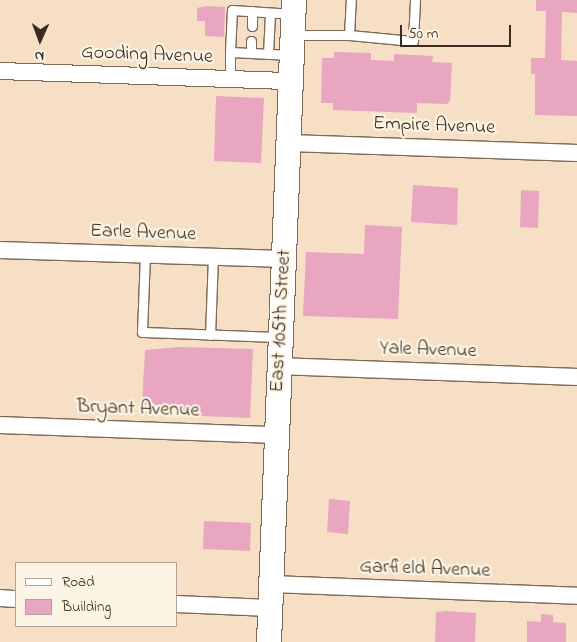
<!DOCTYPE html>
<html>
<head>
<meta charset="utf-8">
<style>
	body { margin:0 }
	#map { position:relative; width:577px; height:642px; overflow:hidden; background:#f6dfc5; font-family:"Indie Flower",sans-serif }
	div>[style] { position:absolute }
	.building>* { inset:0; background:#e8a6c0 }
	.roads { filter:drop-shadow(1px 0 #7c6958) drop-shadow(-1px 0 #7c6958) drop-shadow(0 1px #7c6958) drop-shadow(0 -1px #7c6958) }
	.service>* { height:9px; margin:-4.5px; padding:0 4.5px; transform-origin:4.5px; border-radius:4.5px; background:#fff }
	.minor>* { height:16px; margin:-8px; padding:0 8px; transform-origin:8px; border-radius:8px; background:#fff }
	.secondary>* { height:24px; margin:-12px; padding:0 12px; transform-origin:12px; border-radius:12px; background:#fff }
	span { translate:-50% -50%; white-space:nowrap; text-align:center; line-height:1.15; -webkit-text-stroke:4.5px #fcf5e5; paint-order:stroke }
	.street-label { font-size:20px; color:#3b2a1e }
	.legend { position:absolute; left:15px; top:562px; width:162px; height:65px; box-sizing:border-box; background:#fcf5e5; border:1px solid #afa495; margin:0; padding:6px 9px; list-style:none; font-size:15px; color:#3b2a1e }
	.legend li { display:flex; align-items:center; gap:10px; height:25px }
	.legend b { width:25px; border:1px solid #afa495 }
	.north { position:absolute; left:15px; top:15px; width:50px; height:50px; -webkit-text-stroke:4px #fcf5e5; paint-order:stroke; rotate:182deg; font-size:14px; font-weight:700; line-height:20px; text-align:center; color:#3b2a1e }
	.north::after { content:''; display:block; margin:auto; width:18px; height:22px; background:#3b2a1e; clip-path:polygon(50% 0,100% 100%,50% 72%,0 100%) }
	.scale { position:absolute; left:400px; top:25px; width:111px; height:22px; box-sizing:border-box; border:2px solid #3b2a1e; border-top:0; padding-left:6px; font-size:15px; line-height:18px; white-space:nowrap; color:#3b2a1e; -webkit-text-stroke:4px #fcf5e5; paint-order:stroke }
</style>
</head>
<body>
<div id="map">
	<div class="building">
		<div style="clip-path:polygon(536px 0,577px 0,577px 13px,562px 12px,561px 60px,577px 61px,577px 116px,535px 115px,535px 74px,531px 74px,531px 58px,545px 58px,546px 11px,536px 11px)"></div>
		<div style="clip-path:polygon(206px 6px,225px 7px,224px 37px,205px 36px,205px 21px,197px 21px,197px 8px)"></div>
		<div style="clip-path:polygon(334px 52px,371px 53px,371px 60px,394px 61px,394px 54px,433px 56px,432px 62px,452px 63px,450px 101px,447px 104px,417px 103px,417px 113px,333px 110px,333px 103px,321px 103px,322px 58px,334px 58px)"></div>
		<div style="clip-path:polygon(216px 96px,264px 98px,261px 163px,214px 161px)"></div>
		<div style="clip-path:polygon(413px 185px,458px 188px,457px 225px,411px 222px)"></div>
		<div style="clip-path:polygon(521px 190px,539px 191px,538px 228px,520px 227px)"></div>
		<div style="clip-path:polygon(365px 225px,402px 227px,398px 319px,303px 316px,306px 252px,364px 254px)"></div>
		<div style="clip-path:polygon(180px 347px,253px 349px,250px 418px,177px 415px,177px 406px,142px 405px,145px 350px)"></div>
		<div style="clip-path:polygon(329px 499px,350px 501px,348px 534px,327px 532px)"></div>
		<div style="clip-path:polygon(204px 521px,251px 523px,250px 551px,203px 549px)"></div>
		<div style="clip-path:polygon(446px 611px,476px 613px,475px 642px,435px 642px,436px 612px)"></div>
		<div style="clip-path:polygon(541px 614px,553px 615px,553px 622px,566px 623px,566px 642px,527px 642px,527px 621px,541px 622px)"></div>
	</div>
	<div class="roads">
		<div class="service">
			<div style="left:252px;top:26px;width:15px;rotate:-90deg"></div>
			<div style="left:293px;top:35px;width:56px"></div>
			<div style="left:349px;top:35px;width:35px;rotate:-87deg"></div>
			<div style="left:349px;top:35px;width:64px;rotate:5.4deg"></div>
			<div style="left:413px;top:41px;width:41px;rotate:-87.2deg"></div>
			<div style="left:251px;top:53px;width:12px;rotate:-90deg"></div>
			<div style="left:268px;top:54px;width:41px;rotate:-87.2deg"></div>
			<div style="left:291px;top:55px;width:61px;rotate:-177.2deg"></div>
			<div style="left:230px;top:52px;width:42px;rotate:-87.3deg"></div>
			<div style="left:232px;top:10px;width:62px;rotate:3.7deg"></div>
			<div style="left:230px;top:79px;width:27px;rotate:-90deg"></div>
			<div style="left:145px;top:254px;width:78px;rotate:92.2deg"></div>
			<div style="left:142px;top:332px;width:137px;rotate:2.1deg"></div>
			<div style="left:210px;top:335px;width:79px;rotate:-87.8deg"></div>
		</div>
		<div class="minor">
			<div style="left:0;top:71px;width:292px;rotate:2deg"></div>
			<div style="left:290px;top:143px;width:287px;rotate:2deg"></div>
			<div style="left:0;top:250px;width:285px;rotate:1.8deg"></div>
			<div style="left:278px;top:366px;width:299px;rotate:2.1deg"></div>
			<div style="left:0;top:425px;width:275px;rotate:2.1deg"></div>
			<div style="left:271px;top:584px;width:306px;rotate:2.2deg"></div>
			<div style="left:0;top:598px;width:16px;rotate:4deg"></div>
			<div style="left:176px;top:604px;width:94px;rotate:2.4deg"></div>
		</div>
		<div class="secondary">
			<div style="left:269px;top:642px;width:642px;rotate:-87.77deg"></div>
		</div>
	</div>
	<div class="street-label">
		<span style="left:147px;top:55px;rotate:2deg">Gooding Avenue</span>
		<span style="left:434px;top:126px;rotate:2deg">Empire Avenue</span>
		<span style="left:143px;top:233px;rotate:2deg">Earle Avenue</span>
		<span style="left:281px;top:321px;rotate:-87deg">East 105th Street</span>
		<span style="left:428px;top:350px;rotate:2deg">Yale Avenue</span>
		<span style="left:138px;top:409px;rotate:2deg">Bryant Avenue</span>
		<span style="left:425px;top:569px;rotate:2deg">Garfield Avenue</span>
	</div>
	<ul class="legend">
	<li><b style="height:6px;background:#fff"></b>Road</li>
	<li><b style="height:14px;background:#e8a6c0"></b>Building</li>
	</ul>
	<div class="north">N</div>
	<div class="scale">50 m</div>
</div>
</body>
</html>
